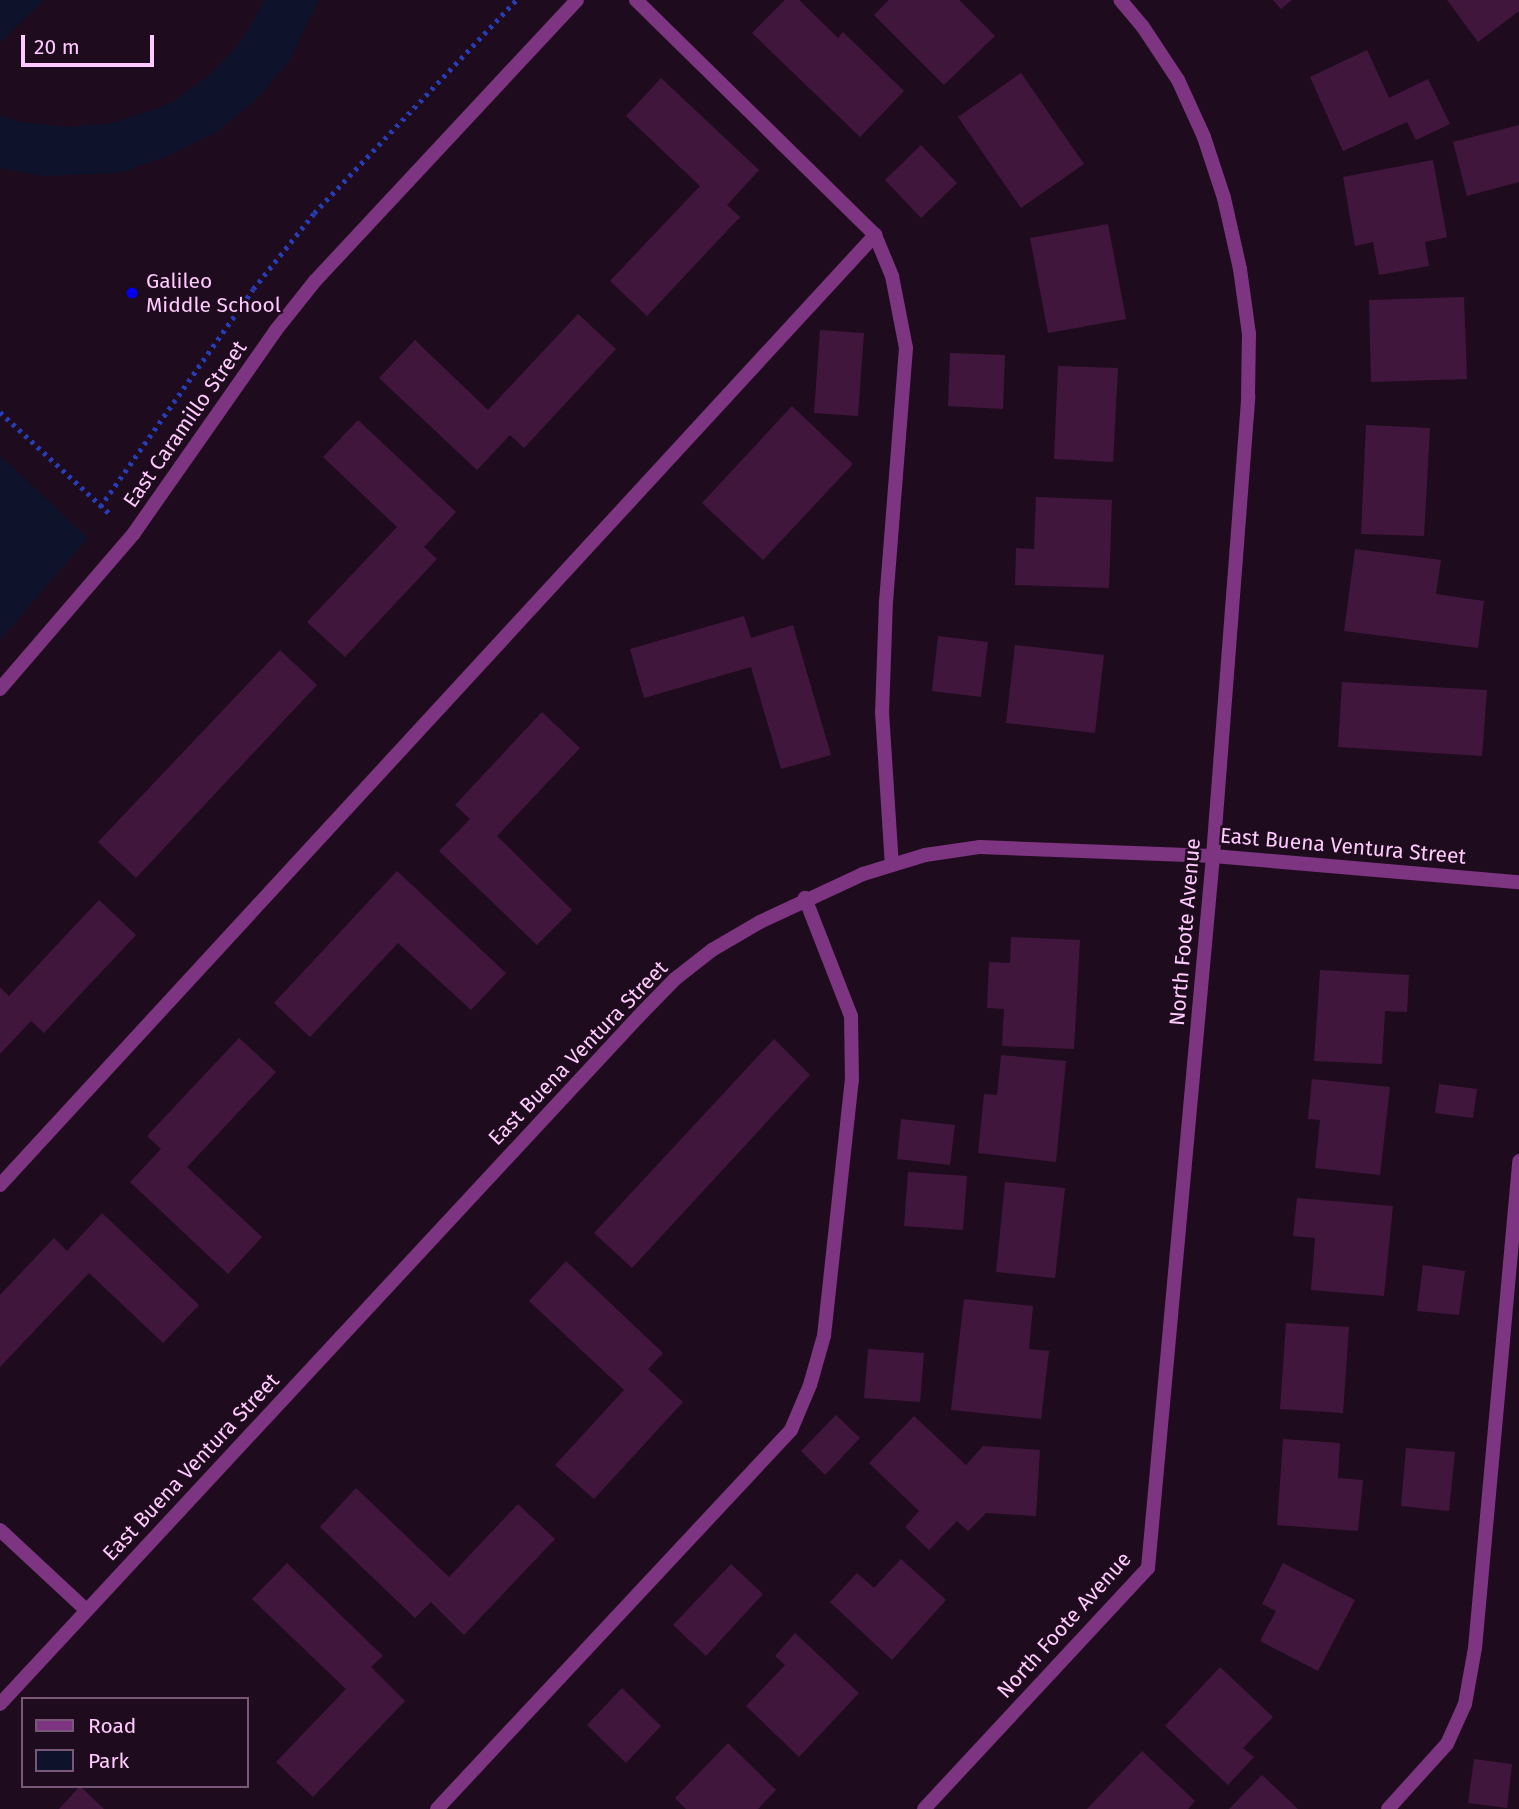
<!DOCTYPE html>
<html>
<head>
<meta charset="utf-8">
<style>
	body { margin:0 }
	#map { position:relative; width:1519px; height:1809px; overflow:hidden; background:#1f0b1e; font-family:"Fira Sans",sans-serif }
	div>[style] { position:absolute }
	.green>* { inset:0; background:#0e122a }
	.building>* { inset:0; background:#41163d }
	.path>* { height:4.5px; margin-top:-2.25px; transform-origin:0; background:repeating-linear-gradient(90deg,#273db6 0 3.5px,transparent 0 8.5px) }
	.service>* { height:14px; margin:-7px; padding:0 7px; transform-origin:7px; border-radius:7px; background:#7d3481 }
	.minor>* { height:14px; margin:-7px; padding:0 7px; transform-origin:7px; border-radius:7px; background:#7d3481 }
	.dots>* { width:19px; height:19px; translate:-50% -50%; box-sizing:border-box; border:4px solid #1f0b1e; border-radius:50% }
	span { translate:-50% -50%; white-space:nowrap; text-align:center; line-height:1.15; -webkit-text-stroke:5px #1f0b1e; paint-order:stroke }
	.poi-label { font-size:21px; color:#ffcafe }
	.left { translate:0 -50%; text-align:left }
	.street-label { font-size:21px; color:#ffcafe }
	.legend { position:absolute; left:21px; top:1697px; width:228px; height:91px; box-sizing:border-box; background:#1f0b1e; border:2px solid #795778; margin:0; padding:9px 12px; list-style:none; font-size:21px; color:#ffcafe }
	.legend li { display:flex; align-items:center; gap:14px; height:35px }
	.legend b { width:35px; border:2px solid #795778 }
	.scale { position:absolute; left:21px; top:35px; width:133px; height:32px; box-sizing:border-box; border:4px solid #ffcafe; border-top:0; padding-left:9px; font-size:21px; line-height:24px; white-space:nowrap; color:#ffcafe; -webkit-text-stroke:5px #1f0b1e; paint-order:stroke }
</style>
</head>
<body>
<div id="map">
	<div class="green">
		<div style="clip-path:polygon(0 0,44px 0,0 43px)"></div>
		<div style="clip-path:polygon(265px 0,319px 0,288px 63px,254px 102px,215px 133px,166px 157px,120px 173px,42px 176px,0 168px,0 115px,22px 122px,68px 127px,112px 123px,155px 109px,174px 101px,213px 72px,243px 39px)"></div>
		<div style="clip-path:polygon(0 455px,88px 538px,0 640px)"></div>
	</div>
	<div class="building">
		<div style="clip-path:polygon(785px 0,799px 0,838px 38px,843px 32px,904px 91px,860px 137px,752px 33px)"></div>
		<div style="clip-path:polygon(889px 0,959px 0,995px 36px,944px 85px,874px 15px)"></div>
		<div style="clip-path:polygon(1273px 0,1292px 0,1281px 9px)"></div>
		<div style="clip-path:polygon(1447px 0,1519px 0,1519px 11px,1478px 42px)"></div>
		<div style="clip-path:polygon(1367px 50px,1389px 98px,1428px 79px,1450px 124px,1416px 140px,1407px 122px,1343px 151px,1310px 77px)"></div>
		<div style="clip-path:polygon(1021px 73px,1084px 164px,1021px 208px,958px 117px)"></div>
		<div style="clip-path:polygon(661px 78px,759px 170px,727px 205px,740px 217px,647px 316px,610px 281px,700px 186px,626px 116px)"></div>
		<div style="clip-path:polygon(1519px 125px,1519px 182px,1467px 196px,1453px 142px)"></div>
		<div style="clip-path:polygon(921px 145px,957px 183px,921px 218px,885px 180px)"></div>
		<div style="clip-path:polygon(1433px 160px,1447px 237px,1425px 242px,1429px 266px,1379px 275px,1373px 242px,1355px 246px,1343px 177px)"></div>
		<div style="clip-path:polygon(1108px 224px,1126px 319px,1048px 333px,1030px 238px)"></div>
		<div style="clip-path:polygon(1464px 297px,1467px 379px,1371px 382px,1369px 300px)"></div>
		<div style="clip-path:polygon(578px 314px,616px 349px,524px 448px,510px 435px,477px 470px,379px 378px,415px 340px,488px 410px)"></div>
		<div style="clip-path:polygon(820px 330px,864px 333px,858px 416px,814px 413px)"></div>
		<div style="clip-path:polygon(950px 353px,1005px 355px,1003px 409px,948px 406px)"></div>
		<div style="clip-path:polygon(1058px 366px,1118px 368px,1113px 462px,1054px 459px)"></div>
		<div style="clip-path:polygon(792px 406px,853px 464px,763px 560px,702px 503px)"></div>
		<div style="clip-path:polygon(358px 420px,456px 512px,424px 547px,437px 559px,345px 657px,307px 622px,397px 527px,323px 457px)"></div>
		<div style="clip-path:polygon(1366px 425px,1430px 428px,1424px 536px,1361px 534px)"></div>
		<div style="clip-path:polygon(1036px 497px,1112px 500px,1109px 588px,1015px 585px,1016px 548px,1034px 549px)"></div>
		<div style="clip-path:polygon(1355px 549px,1441px 560px,1436px 594px,1484px 601px,1478px 648px,1344px 631px)"></div>
		<div style="clip-path:polygon(744px 616px,751px 638px,793px 625px,831px 755px,781px 769px,751px 667px,644px 698px,630px 649px)"></div>
		<div style="clip-path:polygon(938px 636px,988px 642px,981px 697px,932px 691px)"></div>
		<div style="clip-path:polygon(1015px 645px,1104px 655px,1095px 733px,1006px 723px)"></div>
		<div style="clip-path:polygon(280px 650px,317px 685px,136px 878px,98px 842px)"></div>
		<div style="clip-path:polygon(1342px 682px,1487px 690px,1482px 756px,1338px 747px)"></div>
		<div style="clip-path:polygon(542px 712px,580px 748px,497px 836px,572px 910px,537px 945px,439px 851px,470px 819px,455px 805px)"></div>
		<div style="clip-path:polygon(397px 871px,506px 973px,471px 1010px,398px 943px,310px 1037px,274px 1003px)"></div>
		<div style="clip-path:polygon(99px 900px,136px 935px,44px 1033px,31px 1021px,0 1054px,0 987px,9px 996px)"></div>
		<div style="clip-path:polygon(1011px 937px,1080px 940px,1074px 1049px,1002px 1046px,1004px 1009px,987px 1008px,989px 962px,1010px 963px)"></div>
		<div style="clip-path:polygon(1320px 970px,1409px 975px,1407px 1012px,1385px 1011px,1382px 1064px,1314px 1061px)"></div>
		<div style="clip-path:polygon(239px 1038px,276px 1072px,187px 1167px,262px 1237px,228px 1274px,130px 1182px,161px 1149px,147px 1136px)"></div>
		<div style="clip-path:polygon(774px 1039px,810px 1075px,632px 1268px,594px 1233px)"></div>
		<div style="clip-path:polygon(1001px 1055px,1066px 1061px,1056px 1162px,978px 1153px,984px 1094px,997px 1095px)"></div>
		<div style="clip-path:polygon(1312px 1079px,1390px 1087px,1380px 1175px,1315px 1168px,1320px 1120px,1308px 1119px)"></div>
		<div style="clip-path:polygon(1439px 1084px,1477px 1089px,1473px 1118px,1435px 1113px)"></div>
		<div style="clip-path:polygon(901px 1119px,955px 1125px,950px 1165px,897px 1159px)"></div>
		<div style="clip-path:polygon(908px 1172px,967px 1176px,963px 1230px,904px 1226px)"></div>
		<div style="clip-path:polygon(1005px 1182px,1065px 1188px,1055px 1278px,996px 1272px)"></div>
		<div style="clip-path:polygon(1297px 1198px,1393px 1206px,1384px 1296px,1311px 1290px,1315px 1238px,1293px 1236px)"></div>
		<div style="clip-path:polygon(102px 1213px,199px 1305px,163px 1343px,89px 1273px,0 1367px,0 1295px,54px 1238px,67px 1251px)"></div>
		<div style="clip-path:polygon(566px 1261px,663px 1353px,648px 1369px,683px 1402px,594px 1499px,555px 1465px,624px 1390px,529px 1301px)"></div>
		<div style="clip-path:polygon(1423px 1265px,1465px 1271px,1459px 1315px,1417px 1311px)"></div>
		<div style="clip-path:polygon(964px 1299px,1033px 1306px,1029px 1349px,1049px 1351px,1041px 1419px,951px 1410px)"></div>
		<div style="clip-path:polygon(1286px 1323px,1349px 1327px,1343px 1413px,1280px 1409px)"></div>
		<div style="clip-path:polygon(868px 1349px,924px 1353px,920px 1402px,864px 1398px)"></div>
		<div style="clip-path:polygon(836px 1415px,860px 1438px,825px 1475px,801px 1451px)"></div>
		<div style="clip-path:polygon(914px 1416px,966px 1465px,983px 1446px,1040px 1450px,1036px 1516px,986px 1513px,968px 1531px,957px 1521px,929px 1550px,905px 1527px,919px 1511px,869px 1463px)"></div>
		<div style="clip-path:polygon(1283px 1439px,1340px 1443px,1338px 1478px,1363px 1480px,1358px 1531px,1277px 1525px)"></div>
		<div style="clip-path:polygon(1406px 1448px,1455px 1452px,1449px 1511px,1401px 1506px)"></div>
		<div style="clip-path:polygon(356px 1488px,449px 1577px,518px 1504px,555px 1539px,464px 1635px,431px 1602px,415px 1618px,320px 1527px)"></div>
		<div style="clip-path:polygon(901px 1559px,946px 1600px,892px 1660px,830px 1602px,857px 1573px,874px 1588px)"></div>
		<div style="clip-path:polygon(287px 1563px,383px 1656px,371px 1667px,405px 1701px,313px 1797px,276px 1762px,346px 1689px,252px 1599px)"></div>
		<div style="clip-path:polygon(1283px 1563px,1355px 1600px,1318px 1671px,1260px 1641px,1276px 1611px,1262px 1604px)"></div>
		<div style="clip-path:polygon(731px 1564px,763px 1594px,706px 1656px,673px 1625px)"></div>
		<div style="clip-path:polygon(795px 1633px,859px 1693px,799px 1757px,746px 1706px,785px 1665px,775px 1656px)"></div>
		<div style="clip-path:polygon(1220px 1667px,1273px 1717px,1243px 1748px,1254px 1757px,1228px 1785px,1165px 1726px)"></div>
		<div style="clip-path:polygon(622px 1688px,661px 1726px,626px 1763px,587px 1725px)"></div>
		<div style="clip-path:polygon(728px 1743px,776px 1790px,758px 1809px,686px 1809px,675px 1798px)"></div>
		<div style="clip-path:polygon(1142px 1751px,1195px 1801px,1188px 1809px,1087px 1809px)"></div>
		<div style="clip-path:polygon(1474px 1759px,1512px 1764px,1507px 1808px,1468px 1803px)"></div>
		<div style="clip-path:polygon(1262px 1775px,1298px 1809px,1229px 1809px)"></div>
		<div style="clip-path:polygon(80px 1786px,104px 1809px,59px 1809px)"></div>
	</div>
	<div class="path">
		<div style="left:0;top:412px;width:150px;rotate:42.8deg"></div>
		<div style="left:100px;top:507px;width:266px;rotate:-54.9deg"></div>
		<div style="left:253px;top:289px;width:97px;rotate:-51.2deg"></div>
		<div style="left:314px;top:213px;width:294px;rotate:-46.5deg"></div>
	</div>
	<div class="service">
		<div style="left:636px;top:0;width:335px;rotate:44.5deg"></div>
		<div style="left:875px;top:235px;width:44px;rotate:67.5deg"></div>
		<div style="left:892px;top:276px;width:73px;rotate:79deg"></div>
		<div style="left:906px;top:348px;width:253px;rotate:94.5deg"></div>
		<div style="left:886px;top:600px;width:112px;rotate:92deg"></div>
		<div style="left:882px;top:712px;width:153px;rotate:86.3deg"></div>
		<div style="left:0;top:1185px;width:1292px;rotate:-47.35deg"></div>
		<div style="left:437px;top:1809px;width:519px;rotate:-46.95deg"></div>
		<div style="left:791px;top:1430px;width:49px;rotate:-67.1deg"></div>
		<div style="left:810px;top:1385px;width:51px;rotate:-74.1deg"></div>
		<div style="left:824px;top:1336px;width:258px;rotate:-83.8deg"></div>
		<div style="left:852px;top:1080px;width:64px;rotate:-90.9deg"></div>
		<div style="left:851px;top:1016px;width:127px;rotate:-111.3deg"></div>
		<div style="left:1388px;top:1809px;width:88px;rotate:-47.8deg"></div>
		<div style="left:1447px;top:1744px;width:44px;rotate:-65.8deg"></div>
		<div style="left:1465px;top:1704px;width:57px;rotate:-79.9deg"></div>
		<div style="left:1475px;top:1648px;width:489px;rotate:-84.8deg"></div>
	</div>
	<div class="minor">
		<div style="left:0;top:689px;width:206px;rotate:-49.3deg"></div>
		<div style="left:134px;top:533px;width:248px;rotate:-55deg"></div>
		<div style="left:276px;top:330px;width:63px;rotate:-51.5deg"></div>
		<div style="left:315px;top:281px;width:384px;rotate:-47deg"></div>
		<div style="left:0;top:1530px;width:117px;rotate:42.9deg"></div>
		<div style="left:0;top:1704px;width:938px;rotate:-47.12deg"></div>
		<div style="left:638px;top:1017px;width:53px;rotate:-45.8deg"></div>
		<div style="left:675px;top:979px;width:47px;rotate:-38.1deg"></div>
		<div style="left:712px;top:950px;width:56px;rotate:-30.3deg"></div>
		<div style="left:760px;top:922px;width:114px;rotate:-25deg"></div>
		<div style="left:863px;top:874px;width:65px;rotate:-17deg"></div>
		<div style="left:925px;top:855px;width:56px;rotate:-8.3deg"></div>
		<div style="left:980px;top:847px;width:233px;rotate:2.2deg"></div>
		<div style="left:1213px;top:856px;width:307px;rotate:4.9deg"></div>
		<div style="left:924px;top:1809px;width:329px;rotate:-47.1deg"></div>
		<div style="left:1148px;top:1568px;width:715px;rotate:-84.78deg"></div>
		<div style="left:1213px;top:856px;width:461px;rotate:-85.6deg"></div>
		<div style="left:1248px;top:396px;width:62px;rotate:-89.1deg"></div>
		<div style="left:1249px;top:334px;width:66px;rotate:-97.9deg"></div>
		<div style="left:1240px;top:269px;width:73px;rotate:-102.7deg"></div>
		<div style="left:1224px;top:198px;width:64px;rotate:-108.2deg"></div>
		<div style="left:1204px;top:137px;width:63px;rotate:-114.5deg"></div>
		<div style="left:1178px;top:80px;width:64px;rotate:-123.4deg"></div>
		<div style="left:1143px;top:27px;width:35px;rotate:-130deg"></div>
	</div>
	<div class="dots">
		<div style="left:132px;top:293px;background:#0200f5"></div>
	</div>
	<div class="poi-label">
		<span class="left" style="left:146px;top:293px">Galileo<br>Middle School</span>
	</div>
	<div class="street-label">
		<span style="left:185px;top:424px;rotate:-55deg">East Caramillo Street</span>
		<span style="left:1343px;top:846px;rotate:5deg">East Buena Ventura Street</span>
		<span style="left:1185px;top:932px;rotate:-85deg">North Foote Avenue</span>
		<span style="left:578px;top:1053px;rotate:-46deg">East Buena Ventura Street</span>
		<span style="left:191px;top:1467px;rotate:-47deg">East Buena Ventura Street</span>
		<span style="left:1064px;top:1625px;rotate:-48deg">North Foote Avenue</span>
	</div>
	<ul class="legend">
	<li><b style="height:9px;background:#7d3481"></b>Road</li>
	<li><b style="height:19px;background:#0e122a"></b>Park</li>
	</ul>
	<div class="scale">20 m</div>
</div>
</body>
</html>
